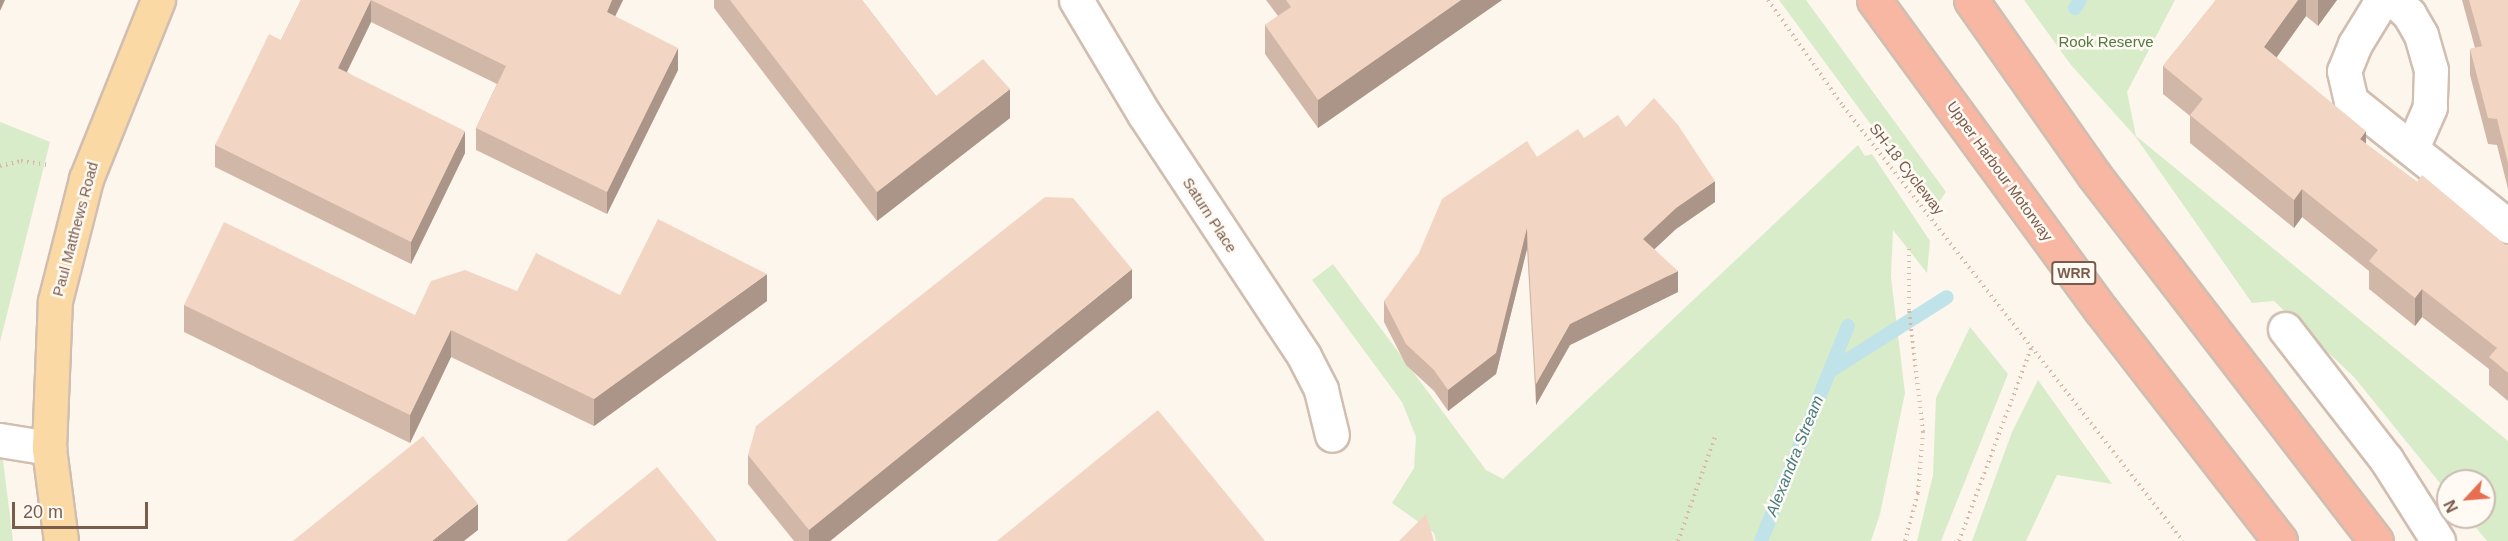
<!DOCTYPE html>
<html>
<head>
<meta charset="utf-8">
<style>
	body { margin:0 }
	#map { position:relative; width:2508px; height:541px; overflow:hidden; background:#fdf6ec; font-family:Helvetica,sans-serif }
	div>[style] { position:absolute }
	.green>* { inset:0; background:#d8ecc9 }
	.stream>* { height:14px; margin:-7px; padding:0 7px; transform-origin:7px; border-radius:7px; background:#bfe3e8 }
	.path>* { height:4px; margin-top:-2px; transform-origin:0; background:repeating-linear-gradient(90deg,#d9b8a5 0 1.5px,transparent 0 6px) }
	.roads { filter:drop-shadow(2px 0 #d1beb0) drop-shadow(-2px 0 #d1beb0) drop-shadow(0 2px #d1beb0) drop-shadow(0 -2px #d1beb0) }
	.minor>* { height:33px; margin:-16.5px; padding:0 16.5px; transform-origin:16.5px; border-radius:16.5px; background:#fff }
	.major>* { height:33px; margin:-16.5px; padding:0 16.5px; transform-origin:16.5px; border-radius:16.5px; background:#fbd9a5 }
	.highway>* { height:33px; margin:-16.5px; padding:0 16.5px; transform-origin:16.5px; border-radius:16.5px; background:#f7b7a3 }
	.wall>* { inset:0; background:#d1b7a8 }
	.shaded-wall>* { inset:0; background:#aa9588 }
	.building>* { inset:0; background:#f3d5c3 }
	span { translate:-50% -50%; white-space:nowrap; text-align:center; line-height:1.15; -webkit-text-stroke:5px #fffaf3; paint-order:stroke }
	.shield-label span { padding:2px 4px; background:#fffaf3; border:2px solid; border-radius:4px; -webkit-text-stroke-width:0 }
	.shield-label { font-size:14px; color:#7a5c4d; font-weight:700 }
	.park-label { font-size:15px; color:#537a41 }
	.street-label { font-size:15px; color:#7a5c4d }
	.water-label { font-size:16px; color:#437c86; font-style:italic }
	.north { position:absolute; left:2436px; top:469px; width:60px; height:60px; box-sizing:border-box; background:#fffaf3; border:2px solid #cabbb1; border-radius:50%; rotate:244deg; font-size:16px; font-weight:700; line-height:24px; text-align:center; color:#7a5c4d }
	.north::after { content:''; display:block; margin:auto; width:21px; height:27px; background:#e76f51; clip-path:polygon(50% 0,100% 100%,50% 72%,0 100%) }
	.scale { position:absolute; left:12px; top:502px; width:136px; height:27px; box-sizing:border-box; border:3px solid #7a5c4d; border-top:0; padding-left:8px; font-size:18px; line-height:21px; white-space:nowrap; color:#7a5c4d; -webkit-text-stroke:4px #fffaf3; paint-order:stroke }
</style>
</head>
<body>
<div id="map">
	<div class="green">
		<div style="clip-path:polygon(1779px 0,1806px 0,1946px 192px,1939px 202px,1883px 141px)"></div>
		<div style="clip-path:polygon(2024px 0,2175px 0,2127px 92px,2136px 136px,2508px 441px,2508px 541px,2487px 541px,2467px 517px,2484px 517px,2484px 481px,2448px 481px,2448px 493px,2354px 377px,2274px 301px,2252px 303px,2135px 136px,2071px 65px)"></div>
		<div style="clip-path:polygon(0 122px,50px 142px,0 342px)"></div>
		<div style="clip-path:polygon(1858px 145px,1865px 156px,1872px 154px,1930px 241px,1927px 273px,1893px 230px,1891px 277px,1905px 393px,1880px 514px,1871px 541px,1436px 541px,1434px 533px,1392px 503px,1414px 468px,1416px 437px,1402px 402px,1312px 280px,1333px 264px,1486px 470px,1503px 479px)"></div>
		<div style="clip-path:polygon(1970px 327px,2008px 374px,1941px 541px,1917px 541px,1933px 475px,1936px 398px)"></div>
		<div style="clip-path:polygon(2038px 380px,2112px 484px,2057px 475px,2026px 541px,1972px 541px,2012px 432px)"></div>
		<div style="clip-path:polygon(0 459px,3px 460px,13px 541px,0 541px)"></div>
	</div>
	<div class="stream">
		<div style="left:2075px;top:8px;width:9px;rotate:-58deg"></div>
		<div style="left:1830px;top:371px;width:138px;rotate:-32.3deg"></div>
		<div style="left:1761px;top:541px;width:232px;rotate:-68deg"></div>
	</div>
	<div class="path">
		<div style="left:1768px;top:0;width:130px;rotate:54.7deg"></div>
		<div style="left:1843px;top:106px;width:552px;rotate:51.99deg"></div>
		<div style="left:0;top:166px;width:22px;rotate:-13deg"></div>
		<div style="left:21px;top:161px;width:28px;rotate:8deg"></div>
		<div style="left:1678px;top:541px;width:110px;rotate:-70.4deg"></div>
		<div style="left:1905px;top:541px;width:50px;rotate:-74.8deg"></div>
		<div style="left:1918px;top:493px;width:61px;rotate:-85.3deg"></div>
		<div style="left:1923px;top:432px;width:123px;rotate:-96.5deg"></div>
		<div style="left:1909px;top:310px;width:61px;rotate:-90deg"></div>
		<div style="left:1959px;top:541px;width:206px;rotate:-69.5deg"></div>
	</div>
	<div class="roads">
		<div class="minor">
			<div style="left:1076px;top:0;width:133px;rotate:59.2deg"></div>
			<div style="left:1144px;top:114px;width:290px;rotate:56.5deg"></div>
			<div style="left:1304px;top:356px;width:38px;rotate:63deg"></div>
			<div style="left:1321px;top:390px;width:46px;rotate:76.3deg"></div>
			<div style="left:2382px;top:0;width:52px;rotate:121.5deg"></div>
			<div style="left:2355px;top:44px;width:29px;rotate:112deg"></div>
			<div style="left:2344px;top:71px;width:31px;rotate:77deg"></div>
			<div style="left:2351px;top:101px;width:201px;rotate:38.5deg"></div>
			<div style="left:2394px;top:0;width:21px;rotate:43deg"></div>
			<div style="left:2409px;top:14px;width:24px;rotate:60deg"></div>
			<div style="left:2421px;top:35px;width:36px;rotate:74deg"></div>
			<div style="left:2431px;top:70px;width:37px;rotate:92deg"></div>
			<div style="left:2430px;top:107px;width:45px;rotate:113.7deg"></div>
			<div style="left:2285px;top:329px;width:165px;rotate:52.2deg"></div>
			<div style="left:2386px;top:459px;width:97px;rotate:57.6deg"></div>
			<div style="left:0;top:440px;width:50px;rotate:9.3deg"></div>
		</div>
		<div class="major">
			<div style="left:61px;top:541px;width:94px;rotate:-97.4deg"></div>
			<div style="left:49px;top:448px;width:147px;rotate:-87.7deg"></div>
			<div style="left:55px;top:301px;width:126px;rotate:-75.7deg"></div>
			<div style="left:86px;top:179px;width:193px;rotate:-68.1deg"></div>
		</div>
		<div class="highway">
			<div style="left:1874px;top:0;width:384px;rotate:53.8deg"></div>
			<div style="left:2101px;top:310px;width:292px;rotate:52.2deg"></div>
			<div style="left:1971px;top:0;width:214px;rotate:54.9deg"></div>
			<div style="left:2094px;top:175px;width:462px;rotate:52.4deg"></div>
		</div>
	</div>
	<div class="wall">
		<div style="clip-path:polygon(301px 0,623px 0,615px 16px,678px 70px,607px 214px,476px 150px,476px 128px,497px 84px,371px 22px,347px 72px,465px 153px,411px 264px,215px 167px,215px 145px,281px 40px)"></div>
		<div style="clip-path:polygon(714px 0,862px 0,936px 96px,1010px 118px,877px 221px,714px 8px)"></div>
		<div style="clip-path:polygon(1266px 0,1502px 0,1318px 128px,1265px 54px,1265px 25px,1278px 16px)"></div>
		<div style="clip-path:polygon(2216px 0,2337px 0,2318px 26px,2306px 16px,2276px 58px,2366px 144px,2417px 182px,2508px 247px,2508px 401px,2489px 385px,2489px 369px,2422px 317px,2415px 326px,2369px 289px,2369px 271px,2302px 217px,2294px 228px,2190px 143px,2190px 116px,2163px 94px,2163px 66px)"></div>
		<div style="clip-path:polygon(2462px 0,2508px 0,2508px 189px,2497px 145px,2488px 144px,2470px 75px,2470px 49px,2475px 48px)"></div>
		<div style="clip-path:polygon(1626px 127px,1715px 202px,1676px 229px,1654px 249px,1678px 292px,1570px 345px,1536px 405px,1527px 249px,1496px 374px,1448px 411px,1434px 391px,1406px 365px,1384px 322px,1384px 301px,1537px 157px,1584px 138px)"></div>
		<div style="clip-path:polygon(517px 291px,767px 301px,594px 426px,451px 357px,410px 443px,184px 332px,184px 305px,415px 315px)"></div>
		<div style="clip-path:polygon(1132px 298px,830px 541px,794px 541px,748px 484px,748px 455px)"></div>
	</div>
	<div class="shaded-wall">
		<div style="clip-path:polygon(0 0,5px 0,0 11px)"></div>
		<div style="clip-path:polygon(371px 0,371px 22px,338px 90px,338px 68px)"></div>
		<div style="clip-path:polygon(612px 0,623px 0,607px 33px,607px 12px)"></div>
		<div style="clip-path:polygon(1461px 0,1502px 0,1318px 128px,1318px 100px)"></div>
		<div style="clip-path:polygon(2298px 0,2306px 0,2306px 16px,2264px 75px,2264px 47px)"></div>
		<div style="clip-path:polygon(2318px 0,2337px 0,2318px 26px)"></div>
		<div style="clip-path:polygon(678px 48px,678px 70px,607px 214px,607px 192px)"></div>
		<div style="clip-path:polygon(1010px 89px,1010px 118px,877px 221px,877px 192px)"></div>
		<div style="clip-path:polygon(465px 131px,465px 153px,411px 264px,411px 242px)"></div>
		<div style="clip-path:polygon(2366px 131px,2366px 159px,2360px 139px)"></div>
		<div style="clip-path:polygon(1715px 181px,1715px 202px,1676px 229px,1643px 260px,1643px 239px,1676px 208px)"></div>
		<div style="clip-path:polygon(2302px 189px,2302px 217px,2294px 228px,2294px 200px)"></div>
		<div style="clip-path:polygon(1527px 228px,1527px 249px,1496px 374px,1448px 411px,1448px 390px)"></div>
		<div style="clip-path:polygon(1132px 269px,1132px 298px,830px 541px,809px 541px,809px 530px)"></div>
		<div style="clip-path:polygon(1678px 271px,1678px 292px,1570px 345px,1536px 405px,1536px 384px,1570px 324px)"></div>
		<div style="clip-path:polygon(767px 274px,767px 301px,594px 426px,594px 399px)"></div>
		<div style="clip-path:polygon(2422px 289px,2422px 317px,2415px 326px,2415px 298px)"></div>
		<div style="clip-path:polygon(451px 330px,451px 357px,410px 443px,410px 415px)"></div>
		<div style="clip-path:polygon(478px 504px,478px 530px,464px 541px,432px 541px)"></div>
	</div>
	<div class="building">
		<div style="clip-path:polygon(301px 0,371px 0,338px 68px,465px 131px,411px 242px,215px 145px,269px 34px,281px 40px)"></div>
		<div style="clip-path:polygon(371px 0,612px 0,607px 12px,678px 48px,607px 192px,476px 128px,506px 66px)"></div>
		<div style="clip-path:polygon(730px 0,862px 0,936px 96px,983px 59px,1010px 89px,877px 192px)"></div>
		<div style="clip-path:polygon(1286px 0,1461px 0,1318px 100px,1265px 25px,1291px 7px)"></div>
		<div style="clip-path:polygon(2216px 0,2298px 0,2264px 47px,2366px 131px,2360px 139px,2417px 182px,2422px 175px,2508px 247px,2508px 373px,2489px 357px,2497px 348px,2422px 289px,2415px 298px,2369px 261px,2378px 250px,2302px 189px,2294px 200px,2190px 115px,2203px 99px,2163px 66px)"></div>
		<div style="clip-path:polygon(2469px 0,2508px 0,2508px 163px,2497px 119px,2488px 118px,2470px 49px,2482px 46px)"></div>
		<div style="clip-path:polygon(1654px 98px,1678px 125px,1715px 181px,1676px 208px,1643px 239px,1678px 271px,1570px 324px,1536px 384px,1527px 228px,1496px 353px,1448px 390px,1434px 370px,1406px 344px,1384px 301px,1419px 253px,1442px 199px,1527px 141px,1537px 157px,1578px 129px,1584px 138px,1618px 115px,1626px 127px)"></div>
		<div style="clip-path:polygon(1045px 197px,1073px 198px,1132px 269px,809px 530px,748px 455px,756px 426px)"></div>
		<div style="clip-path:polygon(658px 219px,767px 274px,594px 399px,451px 330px,410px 415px,184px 305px,224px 222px,415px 315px,431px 281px,465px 270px,517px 291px,536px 253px,620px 295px)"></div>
		<div style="clip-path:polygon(1158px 410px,1265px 541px,997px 541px)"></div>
		<div style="clip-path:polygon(423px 436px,478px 504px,432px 541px,293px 541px)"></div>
		<div style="clip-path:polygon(657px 467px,717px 541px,566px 541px)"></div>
		<div style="clip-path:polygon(1426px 514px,1434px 541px,1399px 541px)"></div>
	</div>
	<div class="shield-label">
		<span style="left:2074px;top:273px">WRR</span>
	</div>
	<div class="park-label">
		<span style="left:2106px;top:42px">Rook Reserve</span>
	</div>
	<div class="street-label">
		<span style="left:1907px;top:169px;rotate:52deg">SH-18 Cycleway</span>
		<span style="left:2000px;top:171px;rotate:54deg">Upper Harbour Motorway</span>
		<span style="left:1210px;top:215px;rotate:57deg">Saturn Place</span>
		<span style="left:75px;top:229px;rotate:-75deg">Paul Matthews Road</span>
	</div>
	<div class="water-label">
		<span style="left:1795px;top:456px;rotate:-68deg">Alexandra Stream</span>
	</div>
	<div class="north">N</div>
	<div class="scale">20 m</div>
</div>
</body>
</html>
